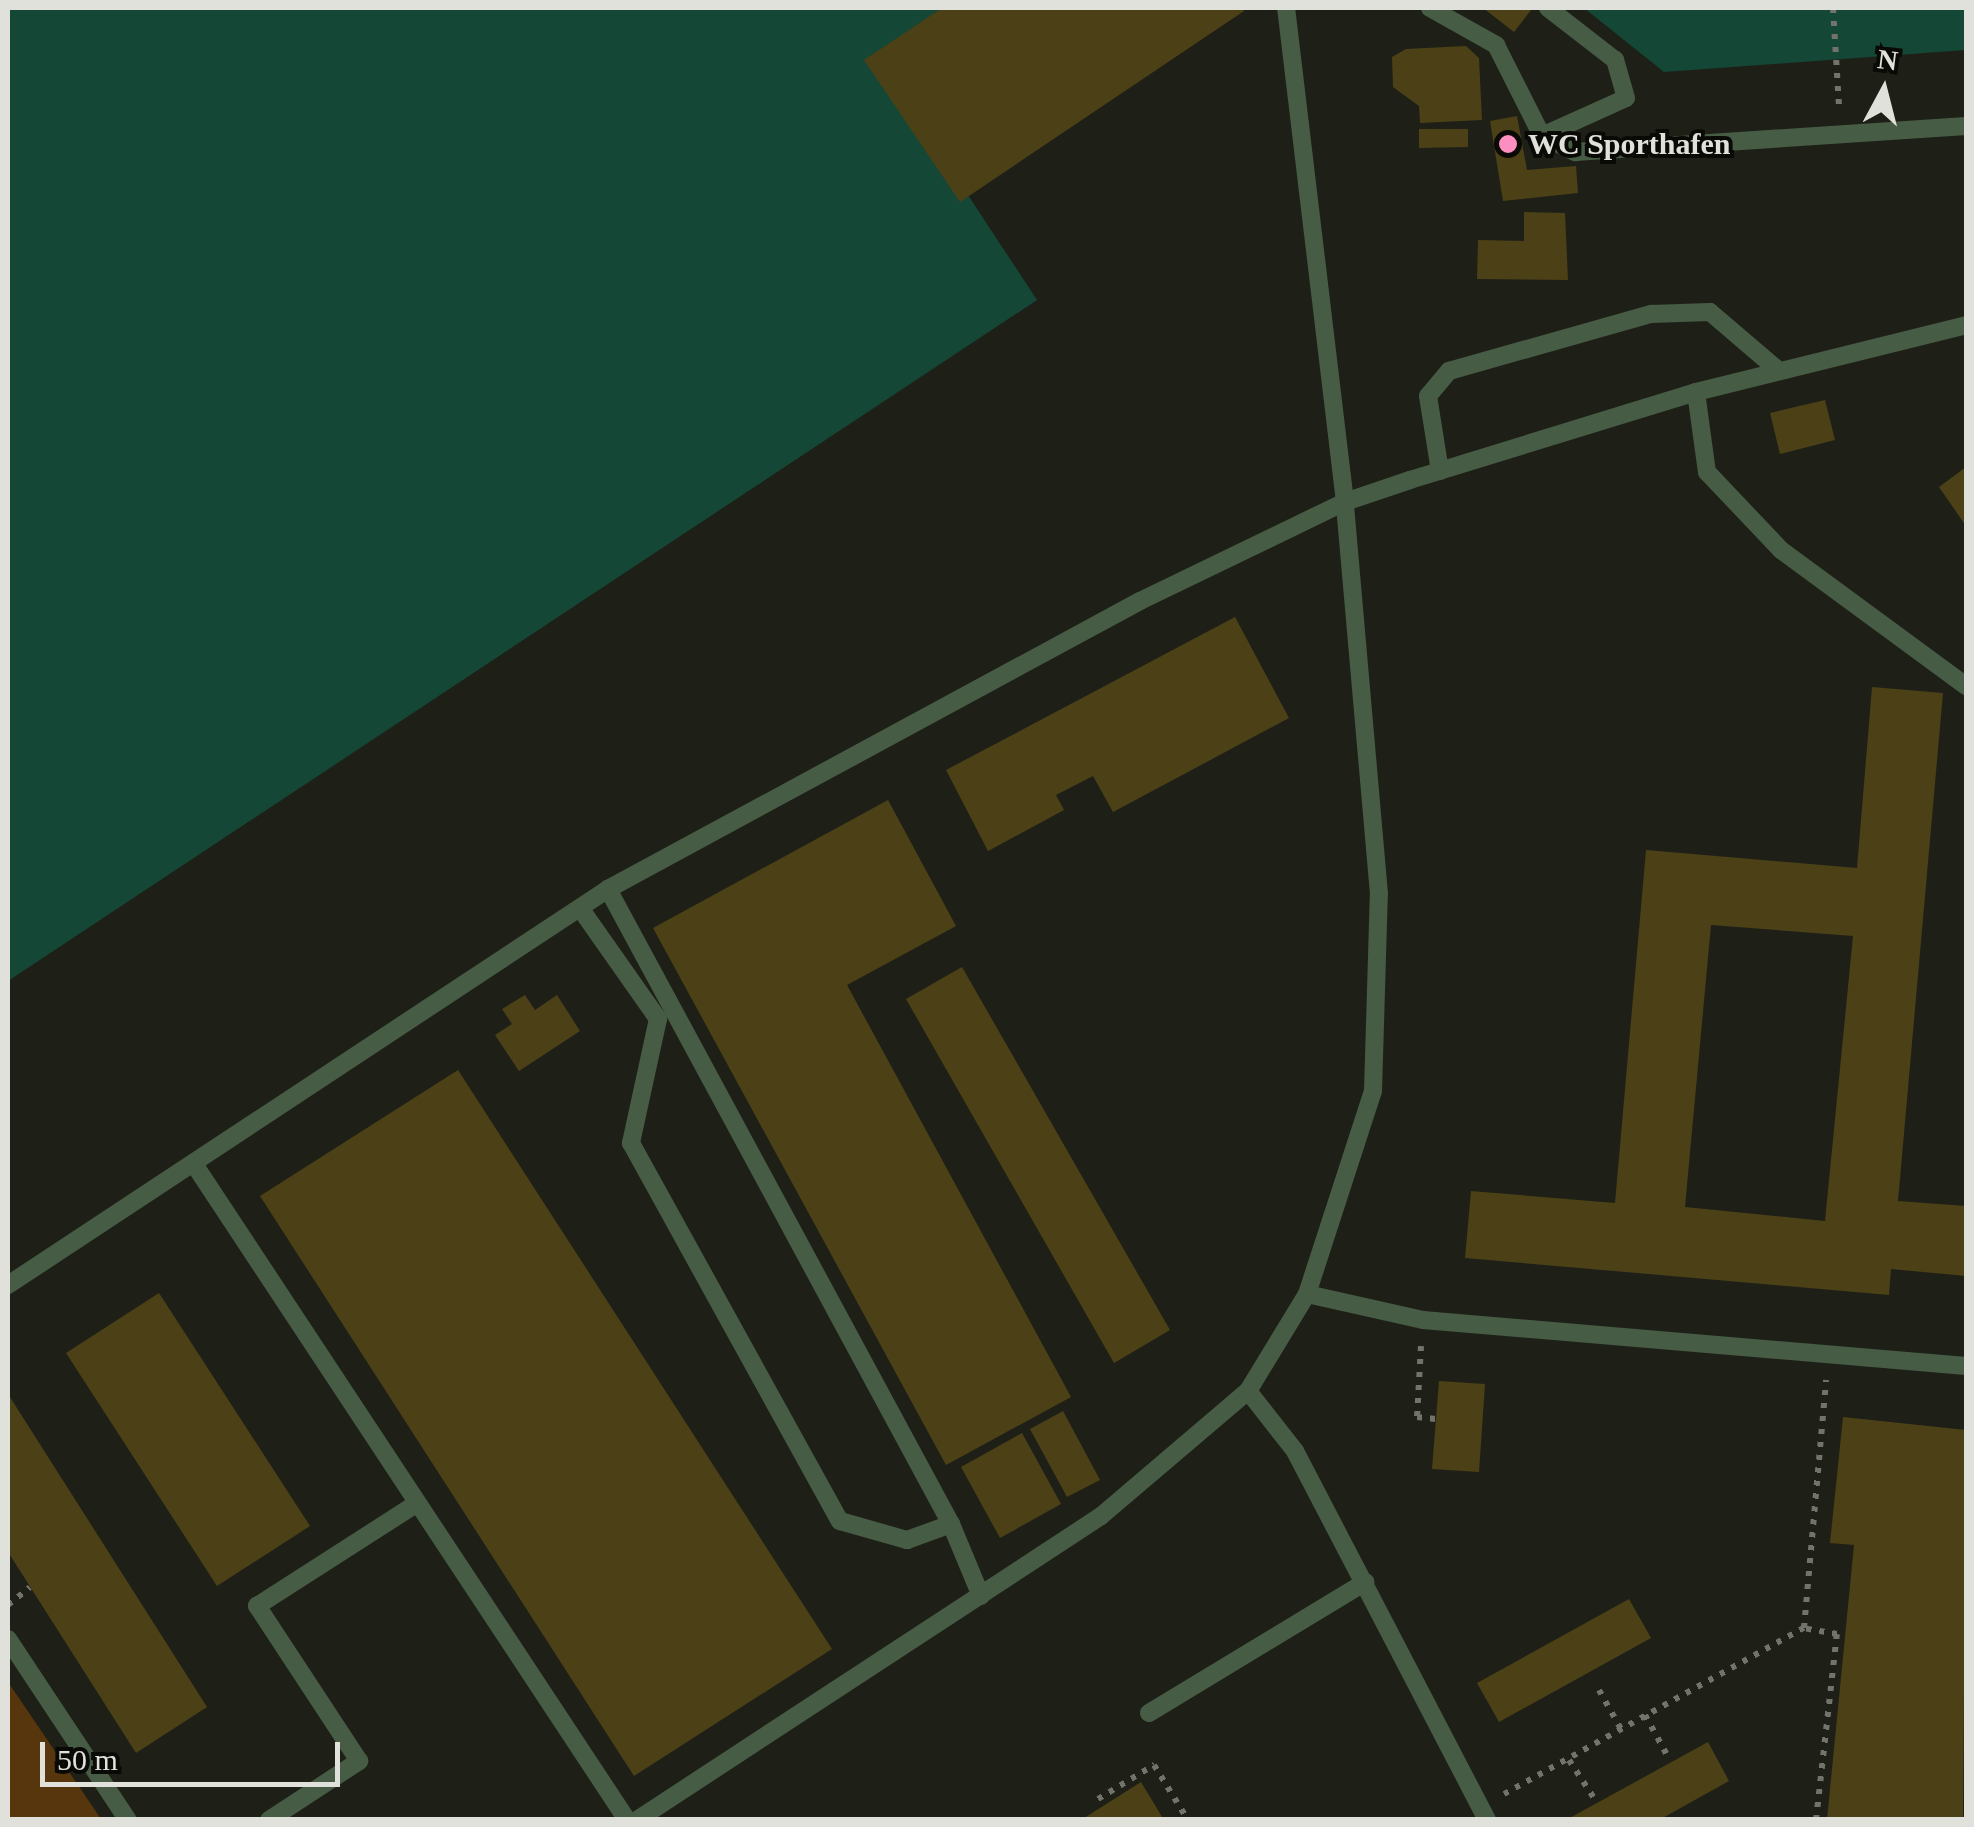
<!DOCTYPE html>
<html>
<head>
<meta charset="utf-8">
<style>
	body { margin:0 }
	#map { position:relative; width:1974px; height:1827px; overflow:hidden; background:#1e2018; font-family:"Times New Roman",serif }
	div>[style] { position:absolute }
	.green>* { inset:0; background:#57360d }
	.water>* { inset:0; background:#144736 }
	.building>* { inset:0; background:#4c4016 }
	.path>* { height:6px; margin-top:-3px; transform-origin:0; background:repeating-linear-gradient(90deg,#72736c 0 5px,transparent 0 13px) }
	.service>* { height:18px; margin:-9px; padding:0 9px; transform-origin:9px; border-radius:9px; background:#475c45 }
	.dots>* { width:28px; height:28px; translate:-50% -50%; box-sizing:border-box; border:5px solid #090906; border-radius:50% }
	span { translate:-50% -50%; white-space:nowrap; text-align:center; line-height:1.15; -webkit-text-stroke:8px #090906; paint-order:stroke }
	.poi-label { font-size:30px; color:#e0e1db; font-weight:700 }
	.left { translate:0 -50%; text-align:left }
	.frame { position:absolute; inset:0; border:10px solid #e0e1db; pointer-events:none }
	.north { position:absolute; left:1834px; top:40px; width:100px; height:100px; -webkit-text-stroke:8px #090906; paint-order:stroke; rotate:7deg; font-size:28px; font-weight:700; line-height:40px; text-align:center; color:#e0e1db }
	.north::after { content:''; display:block; margin:auto; width:35px; height:45px; background:#e0e1db; clip-path:polygon(50% 0,100% 100%,50% 72%,0 100%) }
	.scale { position:absolute; left:40px; top:1742px; width:300px; height:45px; box-sizing:border-box; border:5px solid #e0e1db; border-top:0; padding-left:12px; font-size:30px; line-height:35px; white-space:nowrap; color:#e0e1db; -webkit-text-stroke:8px #090906; paint-order:stroke }
</style>
</head>
<body>
<div id="map">
	<div class="green">
		<div style="clip-path:polygon(8px 1682px,101px 1819px,8px 1819px)"></div>
	</div>
	<div class="water">
		<div style="clip-path:polygon(8px 8px,1159px 8px,937px 148px,1037px 300px,8px 981px)"></div>
		<div style="clip-path:polygon(1584px 8px,1966px 8px,1966px 50px,1664px 72px)"></div>
	</div>
	<div class="building">
		<div style="clip-path:polygon(942px 8px,1241px 8px,1244px 11px,960px 202px,864px 60px)"></div>
		<div style="clip-path:polygon(1483px 8px,1528px 8px,1531px 10px,1514px 32px)"></div>
		<div style="clip-path:polygon(1466px 46px,1479px 58px,1482px 120px,1420px 123px,1419px 106px,1393px 87px,1392px 57px,1406px 49px)"></div>
		<div style="clip-path:polygon(1517px 116px,1527px 170px,1576px 166px,1578px 193px,1503px 201px,1490px 121px)"></div>
		<div style="clip-path:polygon(1419px 129px,1468px 129px,1468px 147px,1419px 148px)"></div>
		<div style="clip-path:polygon(1524px 212px,1565px 213px,1568px 280px,1477px 279px,1478px 240px,1524px 241px)"></div>
		<div style="clip-path:polygon(1825px 400px,1835px 440px,1780px 454px,1770px 413px)"></div>
		<div style="clip-path:polygon(1966px 467px,1966px 526px,1939px 487px)"></div>
		<div style="clip-path:polygon(1235px 617px,1289px 718px,1113px 812px,1093px 776px,1056px 795px,1064px 810px,988px 851px,946px 770px)"></div>
		<div style="clip-path:polygon(evenodd,1872px 687px,1943px 693px,1898px 1201px,1966px 1206px,1966px 1276px,1891px 1269px,1889px 1295px,1465px 1258px,1471px 1191px,1615px 1203px,1646px 850px,1857px 868px,1872px 687px,1711px 925px,1853px 936px,1825px 1221px,1685px 1207px,1711px 925px)"></div>
		<div style="clip-path:polygon(888px 800px,956px 926px,847px 985px,1071px 1397px,946px 1465px,653px 928px)"></div>
		<div style="clip-path:polygon(962px 967px,1170px 1330px,1114px 1363px,906px 999px)"></div>
		<div style="clip-path:polygon(525px 995px,535px 1010px,557px 995px,580px 1031px,519px 1071px,495px 1035px,512px 1024px,502px 1009px)"></div>
		<div style="clip-path:polygon(458px 1070px,832px 1649px,634px 1776px,260px 1196px)"></div>
		<div style="clip-path:polygon(159px 1293px,310px 1526px,217px 1586px,66px 1353px)"></div>
		<div style="clip-path:polygon(1439px 1381px,1485px 1384px,1479px 1472px,1432px 1469px)"></div>
		<div style="clip-path:polygon(8px 1394px,207px 1707px,136px 1753px,8px 1552px)"></div>
		<div style="clip-path:polygon(1063px 1411px,1100px 1480px,1067px 1497px,1030px 1429px)"></div>
		<div style="clip-path:polygon(1843px 1417px,1966px 1430px,1963px 1820px,1827px 1820px,1854px 1545px,1830px 1543px)"></div>
		<div style="clip-path:polygon(1022px 1433px,1061px 1504px,1000px 1538px,961px 1467px)"></div>
		<div style="clip-path:polygon(1629px 1599px,1651px 1638px,1499px 1722px,1477px 1683px)"></div>
		<div style="clip-path:polygon(1708px 1742px,1729px 1781px,1659px 1820px,1566px 1820px)"></div>
		<div style="clip-path:polygon(1141px 1782px,1164px 1820px,1081px 1820px)"></div>
	</div>
	<div class="path">
		<div style="left:1833px;top:8px;width:98px;rotate:86.5deg"></div>
		<div style="left:1421px;top:1346px;width:71px;rotate:93.2deg"></div>
		<div style="left:1417px;top:1417px;width:19px;rotate:6deg"></div>
		<div style="left:8px;top:1605px;width:28px;rotate:-39deg"></div>
		<div style="left:1599px;top:1690px;width:45px;rotate:60.6deg"></div>
		<div style="left:1645px;top:1715px;width:46px;rotate:61.2deg"></div>
		<div style="left:1569px;top:1760px;width:45px;rotate:56.7deg"></div>
		<div style="left:1504px;top:1794px;width:343px;rotate:-29deg"></div>
		<div style="left:1098px;top:1799px;width:66px;rotate:-31.3deg"></div>
		<div style="left:1154px;top:1765px;width:65px;rotate:58.3deg"></div>
		<div style="left:1816px;top:1820px;width:187px;rotate:-83.6deg"></div>
		<div style="left:1837px;top:1634px;width:34px;rotate:-170deg"></div>
		<div style="left:1804px;top:1628px;width:249px;rotate:-84.9deg"></div>
	</div>
	<div class="service">
		<div style="left:1430px;top:8px;width:76px;rotate:29.3deg"></div>
		<div style="left:1496px;top:45px;width:102px;rotate:63.2deg"></div>
		<div style="left:1542px;top:136px;width:37px;rotate:26deg"></div>
		<div style="left:1575px;top:152px;width:392px;rotate:-3.8deg"></div>
		<div style="left:1542px;top:136px;width:92px;rotate:-24.3deg"></div>
		<div style="left:1626px;top:98px;width:40px;rotate:-106deg"></div>
		<div style="left:1615px;top:60px;width:85px;rotate:-142.2deg"></div>
		<div style="left:1696px;top:392px;width:81px;rotate:82.2deg"></div>
		<div style="left:1707px;top:472px;width:108px;rotate:46.5deg"></div>
		<div style="left:1781px;top:550px;width:230px;rotate:36.3deg"></div>
		<div style="left:1440px;top:471px;width:76px;rotate:-99.1deg"></div>
		<div style="left:1428px;top:396px;width:33px;rotate:-50deg"></div>
		<div style="left:1449px;top:371px;width:210px;rotate:-15.8deg"></div>
		<div style="left:1651px;top:314px;width:59px;rotate:-1.9deg"></div>
		<div style="left:1710px;top:312px;width:91px;rotate:40.5deg"></div>
		<div style="left:580px;top:908px;width:136px;rotate:54.9deg"></div>
		<div style="left:658px;top:1019px;width:127px;rotate:102.3deg"></div>
		<div style="left:631px;top:1143px;width:432px;rotate:61.1deg"></div>
		<div style="left:840px;top:1521px;width:70px;rotate:15.8deg"></div>
		<div style="left:907px;top:1540px;width:47px;rotate:-20deg"></div>
		<div style="left:951px;top:1524px;width:722px;rotate:-118.38deg"></div>
		<div style="left:194px;top:1164px;width:786px;rotate:56.57deg"></div>
		<div style="left:8px;top:1285px;width:719px;rotate:-33.42deg"></div>
		<div style="left:608px;top:889px;width:605px;rotate:-28.43deg"></div>
		<div style="left:1140px;top:601px;width:228px;rotate:-25.8deg"></div>
		<div style="left:1345px;top:502px;width:69px;rotate:-18.7deg"></div>
		<div style="left:1410px;top:480px;width:299px;rotate:-17.1deg"></div>
		<div style="left:1696px;top:392px;width:278px;rotate:-13.9deg"></div>
		<div style="left:1307px;top:1294px;width:119px;rotate:12.6deg"></div>
		<div style="left:1423px;top:1320px;width:545px;rotate:4.84deg"></div>
		<div style="left:1248px;top:1391px;width:76px;rotate:51.9deg"></div>
		<div style="left:1295px;top:1451px;width:416px;rotate:62.5deg"></div>
		<div style="left:951px;top:1524px;width:78px;rotate:67.4deg"></div>
		<div style="left:8px;top:1639px;width:217px;rotate:56.5deg"></div>
		<div style="left:1149px;top:1713px;width:253px;rotate:-31.2deg"></div>
		<div style="left:269px;top:1820px;width:108px;rotate:-33.2deg"></div>
		<div style="left:359px;top:1761px;width:186px;rotate:-123.3deg"></div>
		<div style="left:257px;top:1606px;width:189px;rotate:-32.7deg"></div>
		<div style="left:637px;top:1820px;width:555px;rotate:-33.23deg"></div>
		<div style="left:1101px;top:1516px;width:193px;rotate:-40.4deg"></div>
		<div style="left:1248px;top:1391px;width:114px;rotate:-58.7deg"></div>
		<div style="left:1307px;top:1294px;width:213px;rotate:-72deg"></div>
		<div style="left:1373px;top:1091px;width:197px;rotate:-88.3deg"></div>
		<div style="left:1379px;top:894px;width:393px;rotate:-95deg"></div>
		<div style="left:1345px;top:502px;width:498px;rotate:-96.8deg"></div>
	</div>
	<div class="dots">
		<div style="left:1508px;top:144px;background:#fd8ec0"></div>
	</div>
	<div class="poi-label">
		<span class="left" style="left:1528px;top:144px">WC Sporthafen</span>
	</div>
	<div class="frame"></div>
	<div class="north">N</div>
	<div class="scale">50 m</div>
</div>
</body>
</html>
